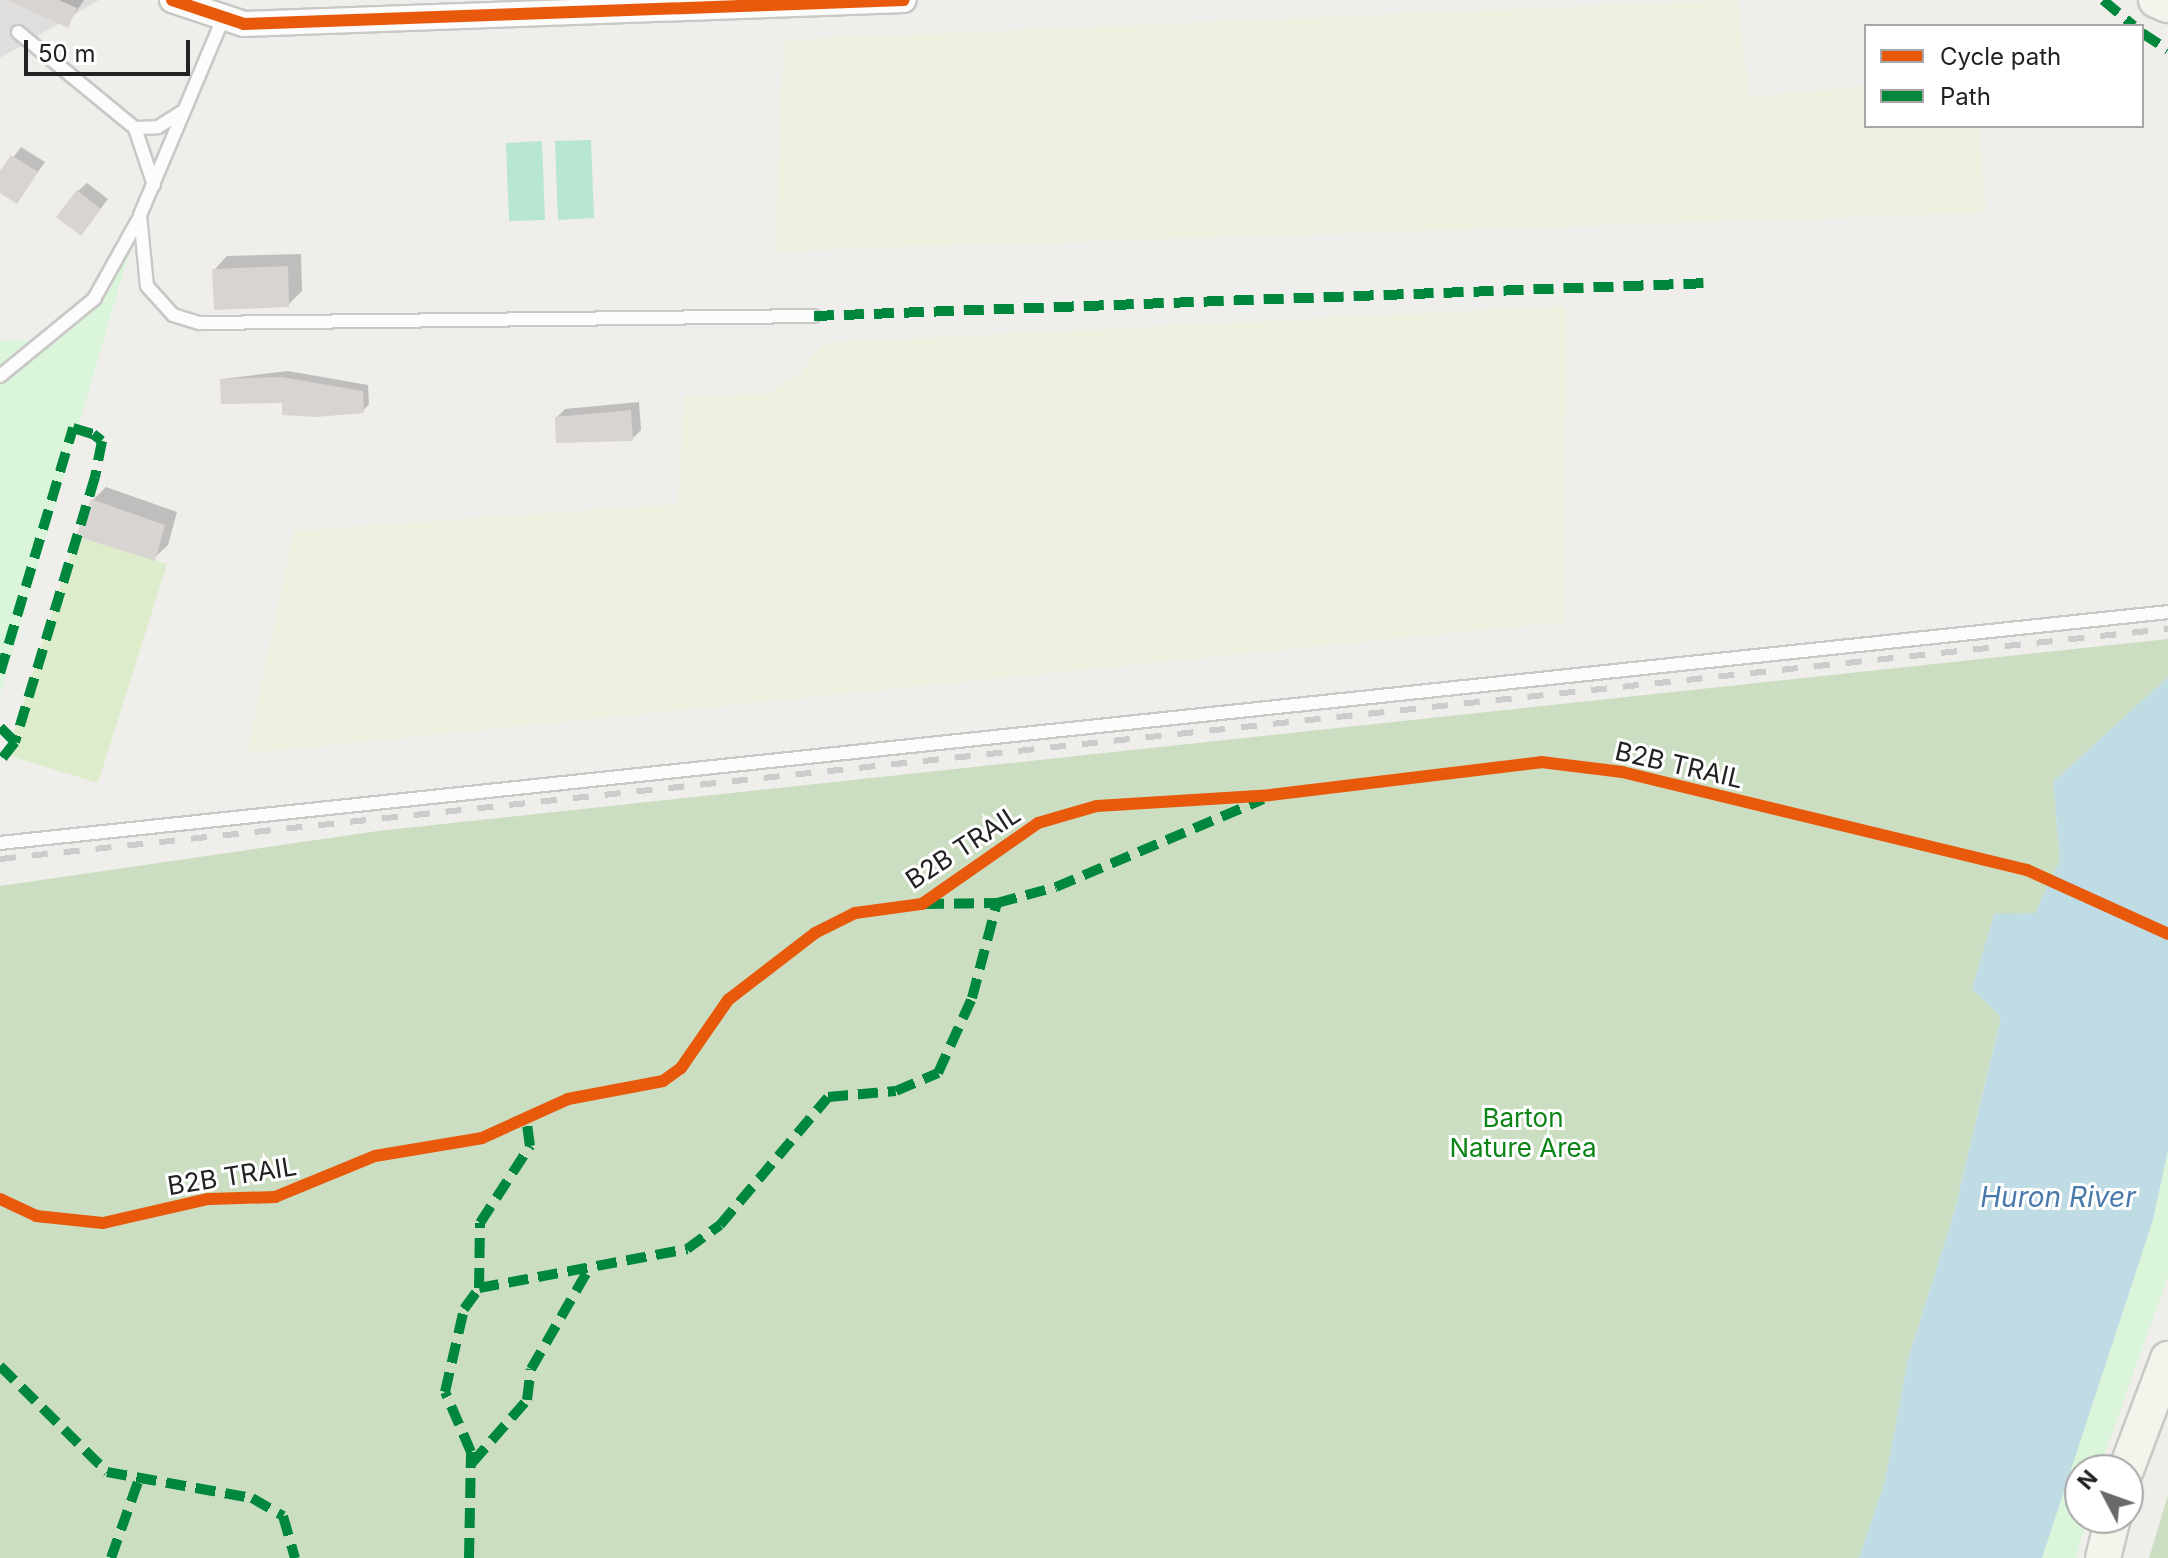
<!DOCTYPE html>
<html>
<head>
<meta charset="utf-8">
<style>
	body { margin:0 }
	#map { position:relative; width:2168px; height:1558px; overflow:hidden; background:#f0eeeb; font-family:Inter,sans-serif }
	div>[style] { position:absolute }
	.residential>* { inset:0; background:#dfdedc }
	.farmland>* { inset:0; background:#efefdf }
	.grass>* { inset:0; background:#ddeccb }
	.forest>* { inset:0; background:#cbdec1 }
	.park>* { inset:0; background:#daf5da }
	.pitch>* { inset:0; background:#b7e6d2 }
	.water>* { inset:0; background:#bfdbe3 }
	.shadow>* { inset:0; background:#0003 }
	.building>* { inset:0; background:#d7d4d2 }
	.roads { filter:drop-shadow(2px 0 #c9c8c7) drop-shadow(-2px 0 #c9c8c7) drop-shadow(0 2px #c9c8c7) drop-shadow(0 -2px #c9c8c7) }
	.lane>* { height:12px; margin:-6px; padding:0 6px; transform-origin:6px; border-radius:6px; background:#fdfcfc }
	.street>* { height:24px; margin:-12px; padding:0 12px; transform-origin:12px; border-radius:12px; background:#fdfcfc }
	.secondary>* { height:34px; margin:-17px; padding:0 17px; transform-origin:17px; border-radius:17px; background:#f4f4ed }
	.rail>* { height:6px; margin-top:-3px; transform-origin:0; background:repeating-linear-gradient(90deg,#ccc 0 16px,transparent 0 32px) }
	.quiet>* { height:10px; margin-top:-5px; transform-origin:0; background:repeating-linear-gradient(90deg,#00873e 0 20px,transparent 0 30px) }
	.cycleway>* { height:12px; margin:-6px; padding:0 6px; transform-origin:6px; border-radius:6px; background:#e8590c }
	span { translate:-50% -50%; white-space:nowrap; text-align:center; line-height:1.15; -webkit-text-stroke:6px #fff; paint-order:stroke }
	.street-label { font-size:26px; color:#222 }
	.park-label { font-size:26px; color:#0c8416 }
	.water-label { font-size:28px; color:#4a7aab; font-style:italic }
	.legend { position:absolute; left:1864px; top:24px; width:280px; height:104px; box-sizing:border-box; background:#fff; border:2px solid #a7a7a7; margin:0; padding:10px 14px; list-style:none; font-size:24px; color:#222 }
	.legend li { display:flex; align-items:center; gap:16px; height:40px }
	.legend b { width:40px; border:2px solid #a7a7a7 }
	.north { position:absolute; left:2064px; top:1454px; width:80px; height:80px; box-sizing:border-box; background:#fff; border:2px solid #a7a7a7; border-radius:50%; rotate:311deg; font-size:22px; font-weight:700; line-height:32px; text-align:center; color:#222 }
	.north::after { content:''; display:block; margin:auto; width:28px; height:36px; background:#6a6968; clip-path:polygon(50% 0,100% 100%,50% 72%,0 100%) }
	.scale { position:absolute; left:24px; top:40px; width:166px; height:36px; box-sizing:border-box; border:4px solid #222; border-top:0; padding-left:10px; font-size:24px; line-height:28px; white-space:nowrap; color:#222; -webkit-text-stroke:6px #fff; paint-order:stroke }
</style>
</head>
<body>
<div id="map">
	<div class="residential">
		<div style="clip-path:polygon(0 0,99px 0,0 58px)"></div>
	</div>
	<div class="farmland">
		<div style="clip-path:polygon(1737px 0,1749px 97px,1866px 86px,1866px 126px,1979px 126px,1986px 213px,775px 251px,784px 40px)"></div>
		<div style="clip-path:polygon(1566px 306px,1564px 622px,247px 753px,294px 531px,678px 504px,684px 396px,767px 394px,799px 375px,824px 343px)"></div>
	</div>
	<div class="grass">
		<div style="clip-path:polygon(76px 536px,167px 564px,98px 783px,7px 755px)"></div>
	</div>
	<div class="forest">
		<div style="clip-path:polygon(2168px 639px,2168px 677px,2053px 782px,2060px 860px,2035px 913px,1994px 915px,1972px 989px,2001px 1016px,1954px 1213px,1908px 1359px,1885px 1482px,1859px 1558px,0 1558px,0 886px,378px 831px)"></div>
		<div style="clip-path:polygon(2168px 1495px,2168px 1558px,2149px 1558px)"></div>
	</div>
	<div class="park">
		<div style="clip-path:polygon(140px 215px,0 695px,0 341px,50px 340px,80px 315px)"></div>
		<div style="clip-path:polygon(2168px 1150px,2168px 1276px,2099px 1470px,2080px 1470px,2080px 1518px,2087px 1518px,2076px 1558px,2042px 1558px,2153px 1220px)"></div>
	</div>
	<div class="pitch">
		<div style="clip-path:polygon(591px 140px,594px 218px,558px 220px,555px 141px)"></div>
		<div style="clip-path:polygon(542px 141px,545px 220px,509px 221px,506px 143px)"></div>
	</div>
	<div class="water">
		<div style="clip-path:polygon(2168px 677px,2168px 1150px,2153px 1220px,2042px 1558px,1859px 1558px,1885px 1481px,1908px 1359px,1954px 1213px,2001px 1017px,1972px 989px,1994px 914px,2035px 913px,2060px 860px,2053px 782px)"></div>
	</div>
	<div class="shadow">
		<div style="clip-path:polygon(26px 0,84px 0,67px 25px)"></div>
		<div style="clip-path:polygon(21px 147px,45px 162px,17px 201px,0 191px,0 175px)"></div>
		<div style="clip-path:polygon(87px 183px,108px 199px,89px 224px,78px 191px)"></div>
		<div style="clip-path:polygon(301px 254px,302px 291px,288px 305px,214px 270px,227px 256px)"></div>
		<div style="clip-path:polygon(288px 371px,368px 385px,369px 404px,363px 411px,284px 401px,222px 379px)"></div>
		<div style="clip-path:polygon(639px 402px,641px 430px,632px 439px,557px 417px,565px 409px)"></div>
		<div style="clip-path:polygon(106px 487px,177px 512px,168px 545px,154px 558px,92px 501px)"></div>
	</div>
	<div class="building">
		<div style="clip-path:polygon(8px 0,59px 0,77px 8px,68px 28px)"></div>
		<div style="clip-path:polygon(11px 155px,38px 172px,17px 204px,0 193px,0 171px)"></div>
		<div style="clip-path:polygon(77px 190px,101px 209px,81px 236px,56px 217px)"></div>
		<div style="clip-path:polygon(288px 266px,289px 307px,214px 310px,212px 269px)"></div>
		<div style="clip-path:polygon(281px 377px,363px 391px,364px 413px,316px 417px,282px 415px,282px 403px,221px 404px,220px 379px)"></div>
		<div style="clip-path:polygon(631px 410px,633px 441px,556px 443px,555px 417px)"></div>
		<div style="clip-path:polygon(91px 499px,165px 525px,155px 561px,76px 536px)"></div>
	</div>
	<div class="roads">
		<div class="lane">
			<div style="left:222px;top:21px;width:211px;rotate:112.9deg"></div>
			<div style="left:140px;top:215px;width:71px;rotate:84.4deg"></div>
			<div style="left:147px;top:286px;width:39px;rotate:48deg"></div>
			<div style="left:173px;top:315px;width:28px;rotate:17deg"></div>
			<div style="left:200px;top:323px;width:614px;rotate:-0.65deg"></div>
			<div style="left:18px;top:32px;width:151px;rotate:39.4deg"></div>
			<div style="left:135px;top:128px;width:23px;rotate:-2deg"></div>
			<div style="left:158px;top:127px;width:28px;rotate:-32deg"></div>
			<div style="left:135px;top:128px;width:60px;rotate:71.6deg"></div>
			<div style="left:0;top:376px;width:122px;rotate:-39.3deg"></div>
			<div style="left:94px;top:299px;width:90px;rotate:-60.9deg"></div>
			<div style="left:0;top:843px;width:2180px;rotate:-6.08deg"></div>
		</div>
		<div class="street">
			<div style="left:172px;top:0;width:76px;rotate:18.4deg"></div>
			<div style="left:244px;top:24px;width:660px;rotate:-2.08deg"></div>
		</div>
		<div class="secondary">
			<div style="left:2156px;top:0;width:13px;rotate:23deg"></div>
			<div style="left:2126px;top:1470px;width:119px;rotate:-69.3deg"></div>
			<div style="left:2103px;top:1558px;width:41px;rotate:-76deg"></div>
		</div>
	</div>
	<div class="rail">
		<div style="left:0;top:859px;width:2180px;rotate:-6.06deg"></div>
	</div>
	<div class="quiet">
		<div style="left:2103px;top:0;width:40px;rotate:40deg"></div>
		<div style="left:2142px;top:33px;width:31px;rotate:33deg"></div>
		<div style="left:814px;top:316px;width:896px;rotate:-2.11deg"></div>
		<div style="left:0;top:673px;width:256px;rotate:-73.4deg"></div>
		<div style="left:73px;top:428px;width:21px;rotate:17deg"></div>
		<div style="left:93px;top:434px;width:11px;rotate:38deg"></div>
		<div style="left:102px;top:441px;width:37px;rotate:101deg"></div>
		<div style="left:95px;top:477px;width:277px;rotate:106.8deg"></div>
		<div style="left:15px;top:742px;width:24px;rotate:128deg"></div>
		<div style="left:0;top:727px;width:21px;rotate:45deg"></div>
		<div style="left:924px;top:904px;width:73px;rotate:-0.8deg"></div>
		<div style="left:997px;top:903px;width:61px;rotate:-15.2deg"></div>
		<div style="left:1056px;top:887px;width:225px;rotate:-23deg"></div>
		<div style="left:479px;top:1288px;width:65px;rotate:-89.1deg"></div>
		<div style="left:480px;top:1223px;width:92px;rotate:-57deg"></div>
		<div style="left:530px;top:1146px;width:28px;rotate:-98deg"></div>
		<div style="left:0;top:1366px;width:151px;rotate:44.7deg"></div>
		<div style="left:107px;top:1472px;width:147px;rotate:10.2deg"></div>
		<div style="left:252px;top:1498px;width:36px;rotate:30deg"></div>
		<div style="left:283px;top:1516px;width:44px;rotate:74.1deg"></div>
		<div style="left:472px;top:1463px;width:84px;rotate:-48.9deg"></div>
		<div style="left:527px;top:1400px;width:31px;rotate:-83deg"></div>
		<div style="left:531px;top:1369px;width:118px;rotate:-60deg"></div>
		<div style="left:111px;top:1558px;width:87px;rotate:-70.5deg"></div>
		<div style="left:469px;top:1558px;width:106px;rotate:-88.9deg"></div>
		<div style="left:471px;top:1452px;width:65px;rotate:-113.4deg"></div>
		<div style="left:445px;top:1392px;width:85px;rotate:-77.1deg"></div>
		<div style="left:464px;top:1309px;width:26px;rotate:-54deg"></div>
		<div style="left:479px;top:1288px;width:212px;rotate:-10.6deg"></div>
		<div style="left:687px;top:1249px;width:41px;rotate:-36deg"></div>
		<div style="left:720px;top:1225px;width:167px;rotate:-49.8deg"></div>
		<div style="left:828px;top:1097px;width:68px;rotate:-5deg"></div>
		<div style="left:896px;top:1091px;width:46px;rotate:-23.2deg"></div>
		<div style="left:938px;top:1073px;width:82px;rotate:-65.6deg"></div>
		<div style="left:972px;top:998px;width:98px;rotate:-75.3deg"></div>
	</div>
	<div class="cycleway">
		<div style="left:172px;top:0;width:76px;rotate:18.4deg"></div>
		<div style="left:244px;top:24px;width:660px;rotate:-2.08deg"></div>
		<div style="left:0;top:1199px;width:40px;rotate:25deg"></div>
		<div style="left:36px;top:1216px;width:67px;rotate:6deg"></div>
		<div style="left:103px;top:1223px;width:108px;rotate:-12.9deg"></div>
		<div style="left:208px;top:1199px;width:67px;rotate:-1.7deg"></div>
		<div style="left:275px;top:1197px;width:108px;rotate:-22.3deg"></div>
		<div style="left:375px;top:1156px;width:109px;rotate:-9.5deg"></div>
		<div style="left:482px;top:1138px;width:94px;rotate:-24.4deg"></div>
		<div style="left:568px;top:1099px;width:97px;rotate:-10.7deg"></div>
		<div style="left:663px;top:1081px;width:22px;rotate:-36deg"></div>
		<div style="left:681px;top:1068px;width:83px;rotate:-55.3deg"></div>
		<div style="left:728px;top:1000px;width:110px;rotate:-37.6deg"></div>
		<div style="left:815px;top:933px;width:45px;rotate:-26.6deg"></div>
		<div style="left:855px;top:913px;width:68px;rotate:-7.7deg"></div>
		<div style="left:922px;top:904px;width:141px;rotate:-34.9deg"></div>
		<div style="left:1038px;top:823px;width:61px;rotate:-16.1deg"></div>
		<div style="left:1097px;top:806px;width:173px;rotate:-3.6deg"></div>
		<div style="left:1270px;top:795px;width:273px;rotate:-6.9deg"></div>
		<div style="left:1541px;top:762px;width:82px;rotate:7deg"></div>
		<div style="left:1622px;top:772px;width:417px;rotate:13.6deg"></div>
		<div style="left:2027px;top:870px;width:155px;rotate:24.4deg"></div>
	</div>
	<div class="street-label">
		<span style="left:1679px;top:765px;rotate:13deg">B2B TRAIL</span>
		<span style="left:963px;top:847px;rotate:-33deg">B2B TRAIL</span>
		<span style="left:232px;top:1176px;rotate:-9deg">B2B TRAIL</span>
	</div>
	<div class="park-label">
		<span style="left:1523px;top:1133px">Barton<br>Nature Area</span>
	</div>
	<div class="water-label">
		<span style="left:2058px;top:1197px">Huron River</span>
	</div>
	<ul class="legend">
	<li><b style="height:10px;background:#e8590c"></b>Cycle path</li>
	<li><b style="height:10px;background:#00873e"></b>Path</li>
	</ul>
	<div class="north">N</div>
	<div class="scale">50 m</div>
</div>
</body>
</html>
